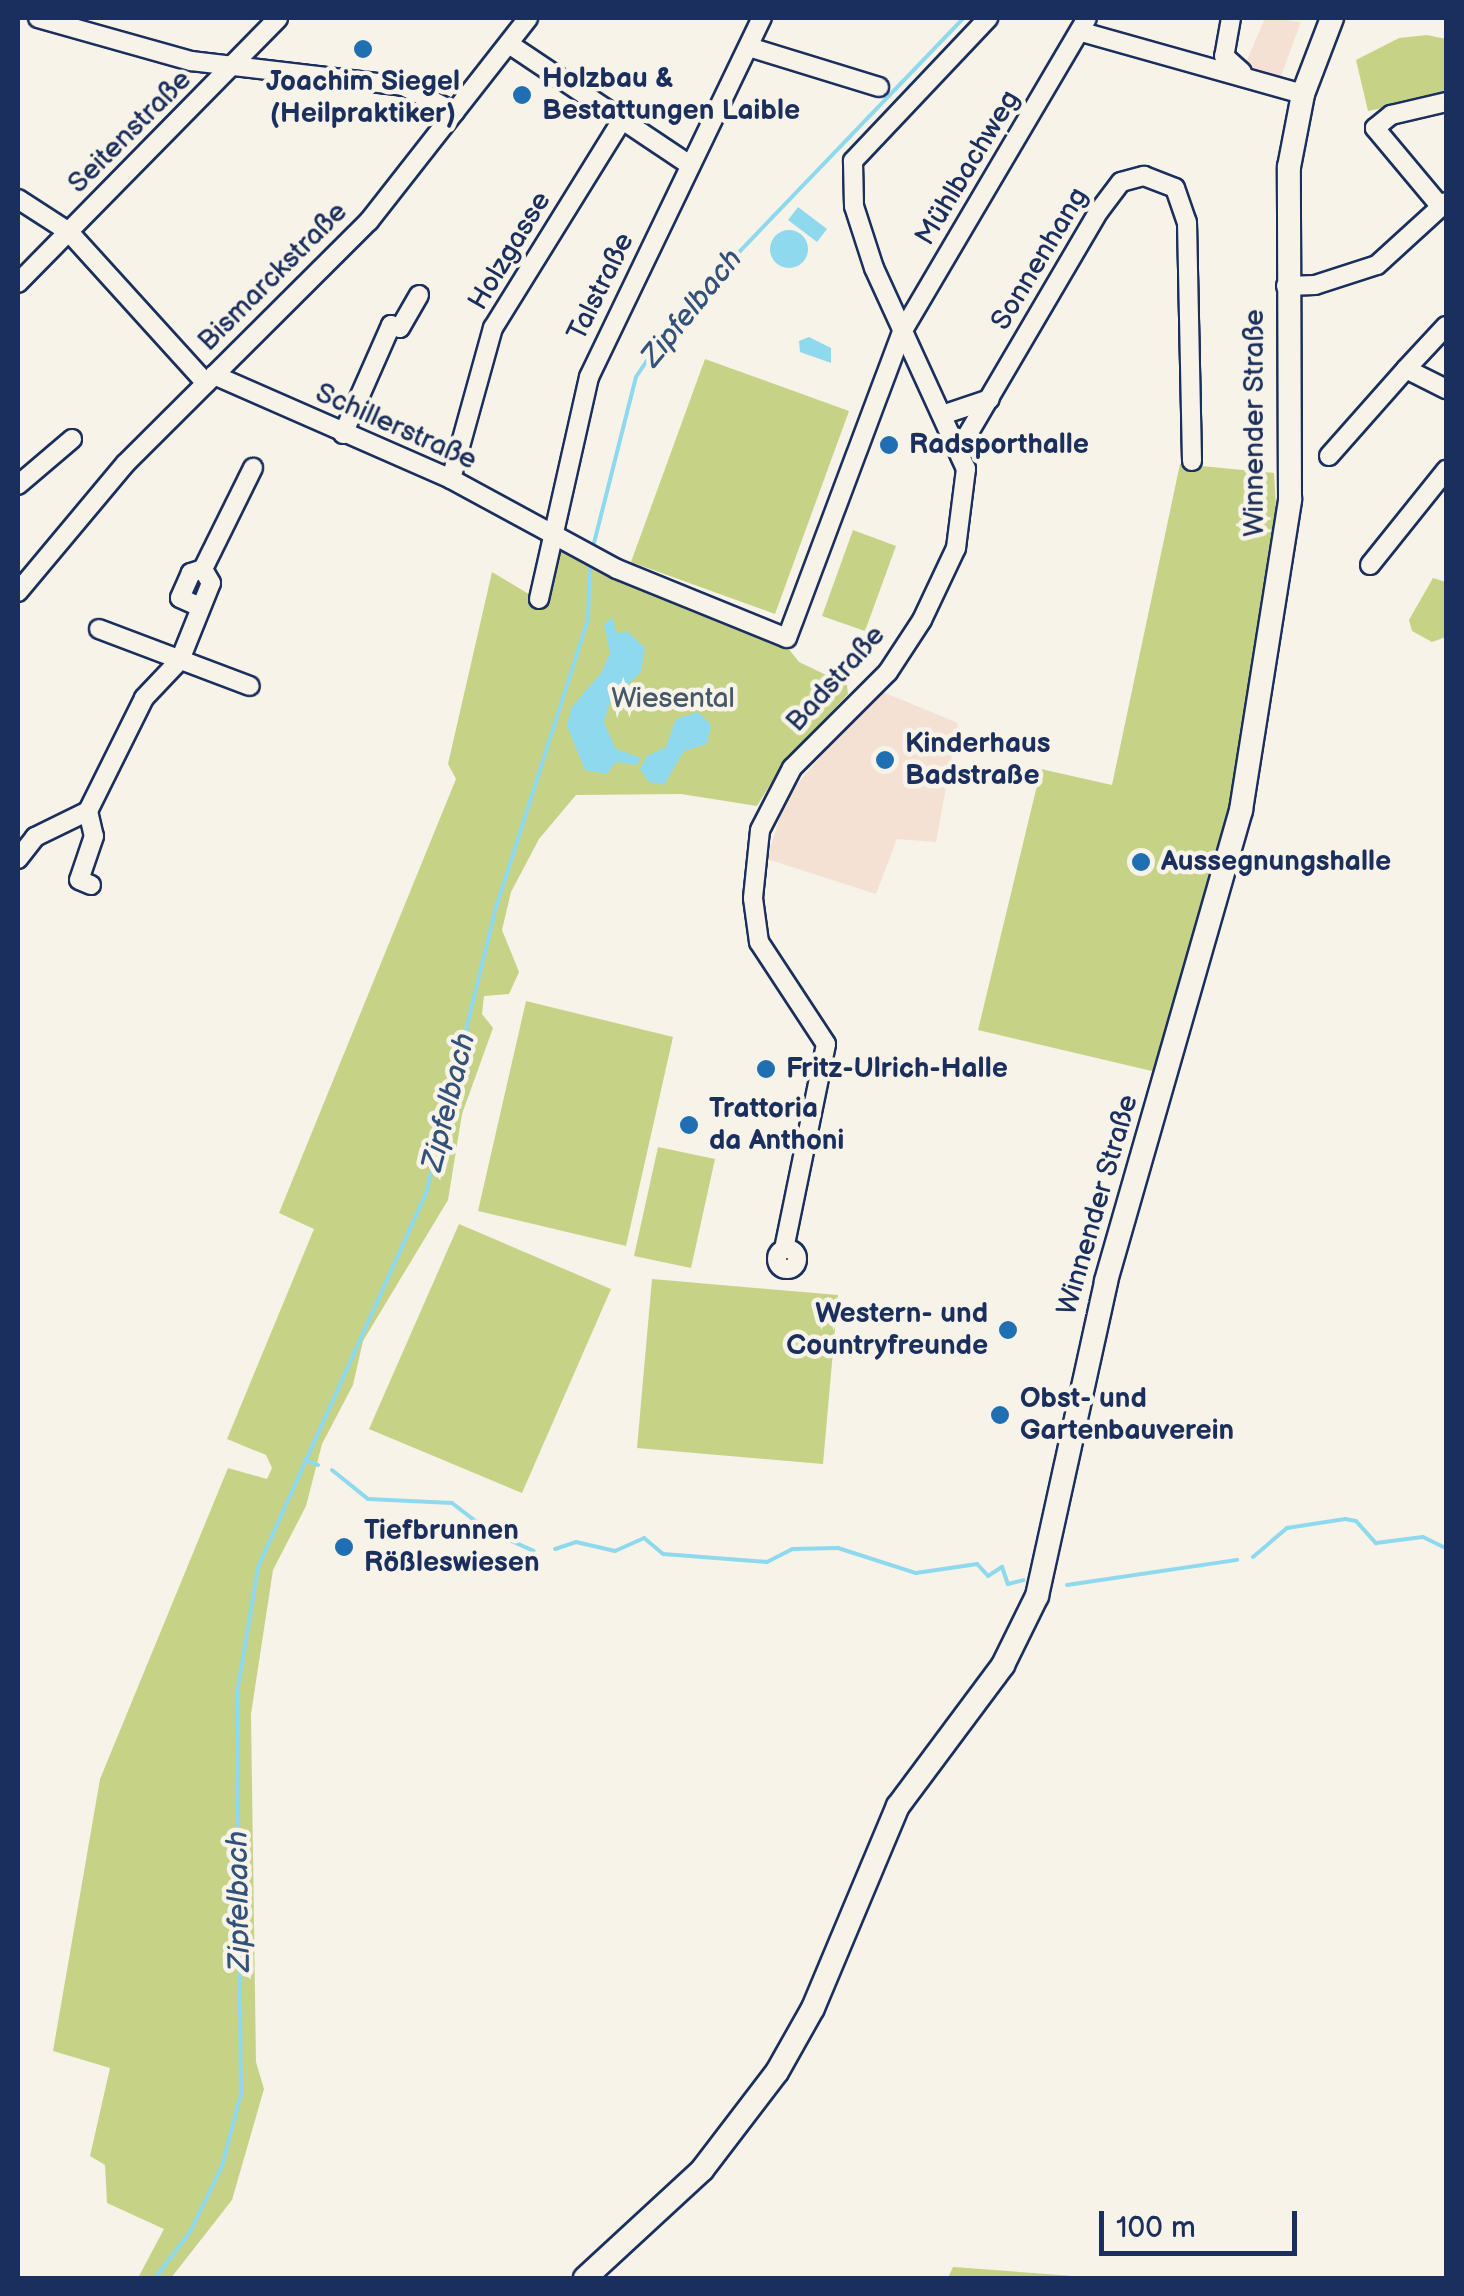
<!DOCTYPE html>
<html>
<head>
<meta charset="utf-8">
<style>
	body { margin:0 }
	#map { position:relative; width:1464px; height:2296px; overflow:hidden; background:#f7f3e8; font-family:"Balsamiq Sans",sans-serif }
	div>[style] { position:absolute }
	.built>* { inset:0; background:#f4e1d3 }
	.green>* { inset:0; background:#c6d387 }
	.water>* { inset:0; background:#8ed9ee }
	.round { border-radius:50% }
	.stream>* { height:4px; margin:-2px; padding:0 2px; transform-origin:2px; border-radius:2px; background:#8ed9ee }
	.roads { filter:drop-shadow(2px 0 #1b2f5e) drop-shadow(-2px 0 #1b2f5e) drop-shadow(0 2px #1b2f5e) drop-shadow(0 -2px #1b2f5e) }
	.minor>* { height:18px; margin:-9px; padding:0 9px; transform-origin:9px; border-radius:9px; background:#f7f3e8 }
	.minor>.ring { margin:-9px; padding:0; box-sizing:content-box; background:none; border:18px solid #f7f3e8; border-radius:50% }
	.major>* { height:22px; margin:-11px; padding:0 11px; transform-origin:11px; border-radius:11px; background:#f7f3e8 }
	.dots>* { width:28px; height:28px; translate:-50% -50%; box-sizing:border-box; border:5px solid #f7f3e8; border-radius:50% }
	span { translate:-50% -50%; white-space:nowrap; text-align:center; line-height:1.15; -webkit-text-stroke:9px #f7f3e8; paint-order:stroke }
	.poi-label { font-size:28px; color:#1b2f5e; font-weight:700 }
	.left { translate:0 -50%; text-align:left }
	.right { translate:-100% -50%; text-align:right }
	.street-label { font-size:28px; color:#1b2f5e }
	.park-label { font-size:28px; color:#465868 }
	.water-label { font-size:30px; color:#32517b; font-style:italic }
	.frame { position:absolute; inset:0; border:20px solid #1b2f5e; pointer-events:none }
	.scale { position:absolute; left:1099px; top:2211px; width:198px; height:45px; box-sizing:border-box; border:5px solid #1b2f5e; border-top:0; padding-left:12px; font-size:30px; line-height:35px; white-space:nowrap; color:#1b2f5e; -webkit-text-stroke:8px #f7f3e8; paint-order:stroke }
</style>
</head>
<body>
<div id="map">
	<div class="built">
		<div style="clip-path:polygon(1265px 18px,1301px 22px,1278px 84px,1244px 67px)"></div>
		<div style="clip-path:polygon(878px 690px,958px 723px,936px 842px,897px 839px,876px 894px,767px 859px,786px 797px)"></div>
	</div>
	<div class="green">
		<div style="clip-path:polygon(1427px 35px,1446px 39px,1446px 95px,1368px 111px,1356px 60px,1399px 38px)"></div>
		<div style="clip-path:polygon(705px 359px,849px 411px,775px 614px,631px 562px)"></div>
		<div style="clip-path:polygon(1180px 464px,1274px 473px,1276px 508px,1239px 792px,1156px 1072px,978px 1030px,1041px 769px,1112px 785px)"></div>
		<div style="clip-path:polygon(853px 530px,896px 546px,865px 631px,822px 616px)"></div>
		<div style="clip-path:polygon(560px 550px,781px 639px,799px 662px,847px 685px,848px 694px,784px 762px,757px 806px,681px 794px,576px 795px,539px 839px,511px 892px,502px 930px,519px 972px,509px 994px,484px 996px,482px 1014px,493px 1028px,462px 1114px,448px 1200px,363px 1341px,353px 1385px,322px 1444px,306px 1506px,273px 1570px,251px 1714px,256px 2062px,264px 2089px,232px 2200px,171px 2278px,138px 2278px,164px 2229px,107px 2203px,105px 2165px,90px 2156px,110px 2068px,53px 2051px,100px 1779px,228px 1468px,267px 1479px,272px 1468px,266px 1455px,227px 1439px,314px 1229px,279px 1213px,456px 779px,448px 764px,492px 572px,542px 602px)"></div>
		<div style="clip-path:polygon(1433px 578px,1446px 582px,1446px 637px,1432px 642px,1412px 631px,1409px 620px)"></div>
		<div style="clip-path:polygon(526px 1001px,673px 1037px,626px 1246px,478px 1211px)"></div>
		<div style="clip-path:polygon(658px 1147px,715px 1159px,691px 1268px,634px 1256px)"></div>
		<div style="clip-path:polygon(459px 1224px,611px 1289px,522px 1493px,369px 1429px)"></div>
		<div style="clip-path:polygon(652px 1279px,838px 1295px,823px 1464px,637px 1448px)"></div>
		<div style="clip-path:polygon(953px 2267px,954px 2267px,1100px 2278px,948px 2278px)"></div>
	</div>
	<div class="water">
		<div style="clip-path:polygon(798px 207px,827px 229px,817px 242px,788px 220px)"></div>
		<div class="round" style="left:770px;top:230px;width:38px;height:38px"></div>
		<div style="clip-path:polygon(809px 337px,831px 348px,831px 363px,800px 352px,799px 341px)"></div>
		<div style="clip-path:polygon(612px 617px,617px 633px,628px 632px,645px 648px,641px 672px,610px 702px,604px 722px,616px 749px,641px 758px,637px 765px,616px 762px,607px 774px,585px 770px,567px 726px,571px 708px,601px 673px,610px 653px,604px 625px)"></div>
		<div style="clip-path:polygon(698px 712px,711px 725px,707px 744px,684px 751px,664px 785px,649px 782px,640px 769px,647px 756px,666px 747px,676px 719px)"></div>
	</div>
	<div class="stream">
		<div style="left:593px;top:547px;width:175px;rotate:-75.8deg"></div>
		<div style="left:636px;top:377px;width:69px;rotate:-56.3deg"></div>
		<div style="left:674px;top:320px;width:419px;rotate:-46.2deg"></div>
		<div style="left:305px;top:1460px;width:14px;rotate:21deg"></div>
		<div style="left:332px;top:1470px;width:46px;rotate:38.9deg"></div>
		<div style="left:368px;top:1499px;width:84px;rotate:2.7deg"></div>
		<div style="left:452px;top:1503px;width:44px;rotate:37.6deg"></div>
		<div style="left:487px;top:1530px;width:51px;rotate:24.1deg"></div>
		<div style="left:555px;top:1549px;width:22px;rotate:-18deg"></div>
		<div style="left:576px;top:1542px;width:40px;rotate:13deg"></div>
		<div style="left:615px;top:1551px;width:32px;rotate:-24deg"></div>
		<div style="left:644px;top:1538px;width:25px;rotate:40deg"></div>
		<div style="left:663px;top:1554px;width:104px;rotate:4.4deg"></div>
		<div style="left:767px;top:1562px;width:28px;rotate:-27deg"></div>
		<div style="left:792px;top:1549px;width:46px;rotate:-1.2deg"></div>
		<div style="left:838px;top:1548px;width:82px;rotate:17.8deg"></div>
		<div style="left:916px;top:1573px;width:62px;rotate:-8.4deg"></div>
		<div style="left:977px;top:1564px;width:16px;rotate:47deg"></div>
		<div style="left:988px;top:1576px;width:17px;rotate:-33deg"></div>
		<div style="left:1002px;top:1567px;width:18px;rotate:71deg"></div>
		<div style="left:1008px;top:1584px;width:16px;rotate:-14deg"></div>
		<div style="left:1253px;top:1557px;width:45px;rotate:-40.5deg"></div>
		<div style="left:1287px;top:1528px;width:59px;rotate:-8.8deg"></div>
		<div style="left:1345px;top:1519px;width:11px;rotate:10deg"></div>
		<div style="left:1356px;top:1521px;width:30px;rotate:48deg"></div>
		<div style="left:1376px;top:1543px;width:47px;rotate:-7.3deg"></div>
		<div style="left:1423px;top:1537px;width:25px;rotate:26deg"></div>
		<div style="left:1067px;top:1585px;width:172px;rotate:-8.4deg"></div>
		<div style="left:155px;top:2278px;width:58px;rotate:-52.7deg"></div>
		<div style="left:190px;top:2232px;width:73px;rotate:-64.1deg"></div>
		<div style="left:222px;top:2166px;width:74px;rotate:-75.2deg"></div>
		<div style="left:241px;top:2094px;width:401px;rotate:-90.6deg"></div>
		<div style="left:237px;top:1693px;width:128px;rotate:-80.5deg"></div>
		<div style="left:258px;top:1567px;width:409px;rotate:-65.8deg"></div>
		<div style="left:426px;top:1194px;width:288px;rotate:-76.3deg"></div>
		<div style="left:494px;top:914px;width:309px;rotate:-72.3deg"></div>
		<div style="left:588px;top:620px;width:59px;rotate:-88.1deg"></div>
	</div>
	<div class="roads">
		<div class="minor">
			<div style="left:38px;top:18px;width:159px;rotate:15.7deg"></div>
			<div style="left:191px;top:61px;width:213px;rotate:6.7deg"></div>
			<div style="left:403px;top:86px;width:58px;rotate:26.6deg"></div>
			<div style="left:1231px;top:18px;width:39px;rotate:100deg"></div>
			<div style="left:1224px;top:56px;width:24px;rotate:42deg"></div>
			<div style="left:1082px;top:32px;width:230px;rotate:15.7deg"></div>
			<div style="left:509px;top:44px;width:218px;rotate:33.8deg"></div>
			<div style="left:749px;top:47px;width:136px;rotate:17.1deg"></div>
			<div style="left:18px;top:199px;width:61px;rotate:32.9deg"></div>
			<div style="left:69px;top:232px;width:204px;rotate:47.8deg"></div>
			<div style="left:1441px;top:207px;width:103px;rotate:-129.9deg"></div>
			<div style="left:1375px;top:128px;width:21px;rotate:-39deg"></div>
			<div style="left:1391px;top:115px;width:57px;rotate:-13.3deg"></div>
			<div style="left:18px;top:283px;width:371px;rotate:-45.5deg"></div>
			<div style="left:1286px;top:286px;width:29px;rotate:-2deg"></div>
			<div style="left:1315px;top:285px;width:65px;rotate:-17.9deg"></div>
			<div style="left:1377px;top:265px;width:93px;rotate:-42.4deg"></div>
			<div style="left:1446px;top:326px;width:59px;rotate:132.9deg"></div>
			<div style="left:1406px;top:369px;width:45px;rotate:26.6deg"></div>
			<div style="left:214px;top:375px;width:259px;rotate:23.7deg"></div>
			<div style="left:451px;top:479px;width:189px;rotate:28.5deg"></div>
			<div style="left:617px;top:569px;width:183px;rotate:22.1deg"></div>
			<div style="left:787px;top:638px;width:327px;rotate:-69.4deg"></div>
			<div style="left:902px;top:332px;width:364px;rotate:-59.5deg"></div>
			<div style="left:945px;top:414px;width:47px;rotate:-18.4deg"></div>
			<div style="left:343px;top:434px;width:119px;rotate:-66.2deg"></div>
			<div style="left:391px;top:325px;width:9px;rotate:18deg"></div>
			<div style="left:400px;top:328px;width:38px;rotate:-60deg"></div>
			<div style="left:961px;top:446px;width:273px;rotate:-59.6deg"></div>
			<div style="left:1099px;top:211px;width:36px;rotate:-53deg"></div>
			<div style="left:1121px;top:182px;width:24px;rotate:-15deg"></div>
			<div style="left:1144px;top:176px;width:33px;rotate:21deg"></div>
			<div style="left:1175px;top:188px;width:36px;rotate:71deg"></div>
			<div style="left:1187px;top:222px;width:239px;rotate:88.8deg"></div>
			<div style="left:1329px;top:456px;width:116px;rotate:-48.5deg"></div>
			<div style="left:451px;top:479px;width:157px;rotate:-74.5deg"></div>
			<div style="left:493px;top:328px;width:245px;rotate:-58.2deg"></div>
			<div style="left:18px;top:485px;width:71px;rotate:-40.4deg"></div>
			<div style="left:1370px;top:565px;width:122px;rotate:-51.3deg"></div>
			<div style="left:203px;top:569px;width:113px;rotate:-63.7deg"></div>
			<div style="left:18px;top:592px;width:168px;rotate:-50.1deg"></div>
			<div style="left:126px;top:463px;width:343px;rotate:-44.9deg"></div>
			<div style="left:369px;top:221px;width:258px;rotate:-51.9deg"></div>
			<div style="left:539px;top:599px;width:228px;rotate:-77.3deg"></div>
			<div style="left:589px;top:377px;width:399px;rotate:-64.3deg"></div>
			<div style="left:99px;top:629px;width:161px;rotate:20.7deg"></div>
			<div style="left:88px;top:811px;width:26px;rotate:77deg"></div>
			<div style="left:94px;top:836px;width:46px;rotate:108.8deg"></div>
			<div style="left:79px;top:880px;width:13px;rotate:23deg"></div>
			<div style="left:18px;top:859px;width:28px;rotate:-52deg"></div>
			<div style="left:35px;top:837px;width:59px;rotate:-26.1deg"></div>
			<div style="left:88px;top:811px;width:126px;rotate:-63.6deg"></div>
			<div style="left:144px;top:698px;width:52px;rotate:-46.5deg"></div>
			<div style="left:180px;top:660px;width:83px;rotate:-68.1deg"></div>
			<div style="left:211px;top:583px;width:16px;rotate:-120deg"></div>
			<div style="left:203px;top:569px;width:13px;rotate:162deg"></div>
			<div style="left:191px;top:573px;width:27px;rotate:114deg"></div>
			<div style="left:180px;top:598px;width:22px;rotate:24deg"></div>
			<div style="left:784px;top:1249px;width:209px;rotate:-78.4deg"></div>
			<div style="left:826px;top:1044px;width:122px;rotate:-123.3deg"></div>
			<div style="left:759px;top:942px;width:44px;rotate:-97.8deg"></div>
			<div style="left:753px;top:898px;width:68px;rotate:-84.1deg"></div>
			<div style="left:760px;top:830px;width:70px;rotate:-62.7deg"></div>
			<div style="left:792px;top:768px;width:136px;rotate:-45deg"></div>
			<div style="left:888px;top:672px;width:62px;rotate:-56.8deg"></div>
			<div style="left:922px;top:620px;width:80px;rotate:-64.7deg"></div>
			<div style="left:956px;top:548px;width:80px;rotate:-82.8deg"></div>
			<div style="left:966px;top:469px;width:221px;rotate:-114.6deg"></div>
			<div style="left:874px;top:268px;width:65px;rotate:-107.9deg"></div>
			<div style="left:854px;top:206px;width:45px;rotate:-91.3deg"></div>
			<div style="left:853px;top:161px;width:197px;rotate:-46.6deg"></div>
			<div class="ring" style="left:777px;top:1249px;width:2px;height:2px"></div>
		</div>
		<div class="major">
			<div style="left:585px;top:2278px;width:159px;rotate:-42.7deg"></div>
			<div style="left:702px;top:2170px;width:123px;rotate:-52.6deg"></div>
			<div style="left:777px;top:2072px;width:73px;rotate:-60.6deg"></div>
			<div style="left:813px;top:2008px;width:219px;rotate:-67.2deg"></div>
			<div style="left:898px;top:1806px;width:176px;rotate:-53.3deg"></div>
			<div style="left:1003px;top:1665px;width:77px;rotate:-63.8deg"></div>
			<div style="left:1037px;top:1596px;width:322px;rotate:-77.6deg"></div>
			<div style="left:1106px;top:1281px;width:490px;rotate:-74deg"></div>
			<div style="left:1241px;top:810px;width:314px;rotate:-81deg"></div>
			<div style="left:1290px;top:500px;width:333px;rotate:-90.2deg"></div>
			<div style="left:1289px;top:167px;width:74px;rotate:-79.1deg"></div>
			<div style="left:1303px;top:94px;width:81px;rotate:-69.1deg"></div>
		</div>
	</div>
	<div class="dots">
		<div style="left:363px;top:49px;background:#1f6fb2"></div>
		<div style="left:522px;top:95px;background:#1f6fb2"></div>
		<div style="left:889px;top:445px;background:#1f6fb2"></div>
		<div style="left:885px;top:760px;background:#1f6fb2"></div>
		<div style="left:1141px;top:862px;background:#1f6fb2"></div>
		<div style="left:766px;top:1069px;background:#1f6fb2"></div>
		<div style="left:689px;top:1125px;background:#1f6fb2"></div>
		<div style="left:1008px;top:1330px;background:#1f6fb2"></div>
		<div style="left:1000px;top:1415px;background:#1f6fb2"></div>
		<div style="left:344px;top:1547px;background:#1f6fb2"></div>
	</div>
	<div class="poi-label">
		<span class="left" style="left:542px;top:95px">Holzbau &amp;<br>Bestattungen Laible</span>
		<span style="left:363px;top:98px">Joachim Siegel<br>(Heilpraktiker)</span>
		<span class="left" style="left:909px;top:445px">Radsporthalle</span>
		<span class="left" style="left:905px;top:760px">Kinderhaus<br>Badstraße</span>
		<span class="left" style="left:1161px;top:862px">Aussegnungshalle</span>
		<span class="left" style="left:786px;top:1069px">Fritz-Ulrich-Halle</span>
		<span class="left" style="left:709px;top:1125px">Trattoria<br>da Anthoni</span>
		<span class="right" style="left:988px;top:1330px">Western- und<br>Countryfreunde</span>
		<span class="left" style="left:1020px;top:1415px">Obst- und<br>Gartenbauverein</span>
		<span class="left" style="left:364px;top:1547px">Tiefbrunnen<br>Rößleswiesen</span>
	</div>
	<div class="street-label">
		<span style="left:130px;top:132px;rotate:-45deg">Seitenstraße</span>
		<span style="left:968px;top:168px;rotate:-59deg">Mühlbachweg</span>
		<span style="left:510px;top:251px;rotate:-59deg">Holzgasse</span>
		<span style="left:1040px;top:259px;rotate:-59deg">Sonnenhang</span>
		<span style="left:273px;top:277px;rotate:-45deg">Bismarckstraße</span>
		<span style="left:601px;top:287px;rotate:-64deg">Talstraße</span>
		<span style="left:1255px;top:423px;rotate:-90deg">Winnender Straße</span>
		<span style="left:396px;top:427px;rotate:24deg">Schillerstraße</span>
		<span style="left:836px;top:679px;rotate:-48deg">Badstraße</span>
		<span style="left:1098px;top:1205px;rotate:-74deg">Winnender Straße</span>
	</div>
	<div class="park-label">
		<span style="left:673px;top:699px">Wiesental</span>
	</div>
	<div class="water-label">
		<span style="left:692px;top:308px;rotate:-51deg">Zipfelbach</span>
		<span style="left:449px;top:1102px;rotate:-76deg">Zipfelbach</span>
		<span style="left:239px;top:1901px;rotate:-91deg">Zipfelbach</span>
	</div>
	<div class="frame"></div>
	<div class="scale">100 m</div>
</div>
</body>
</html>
